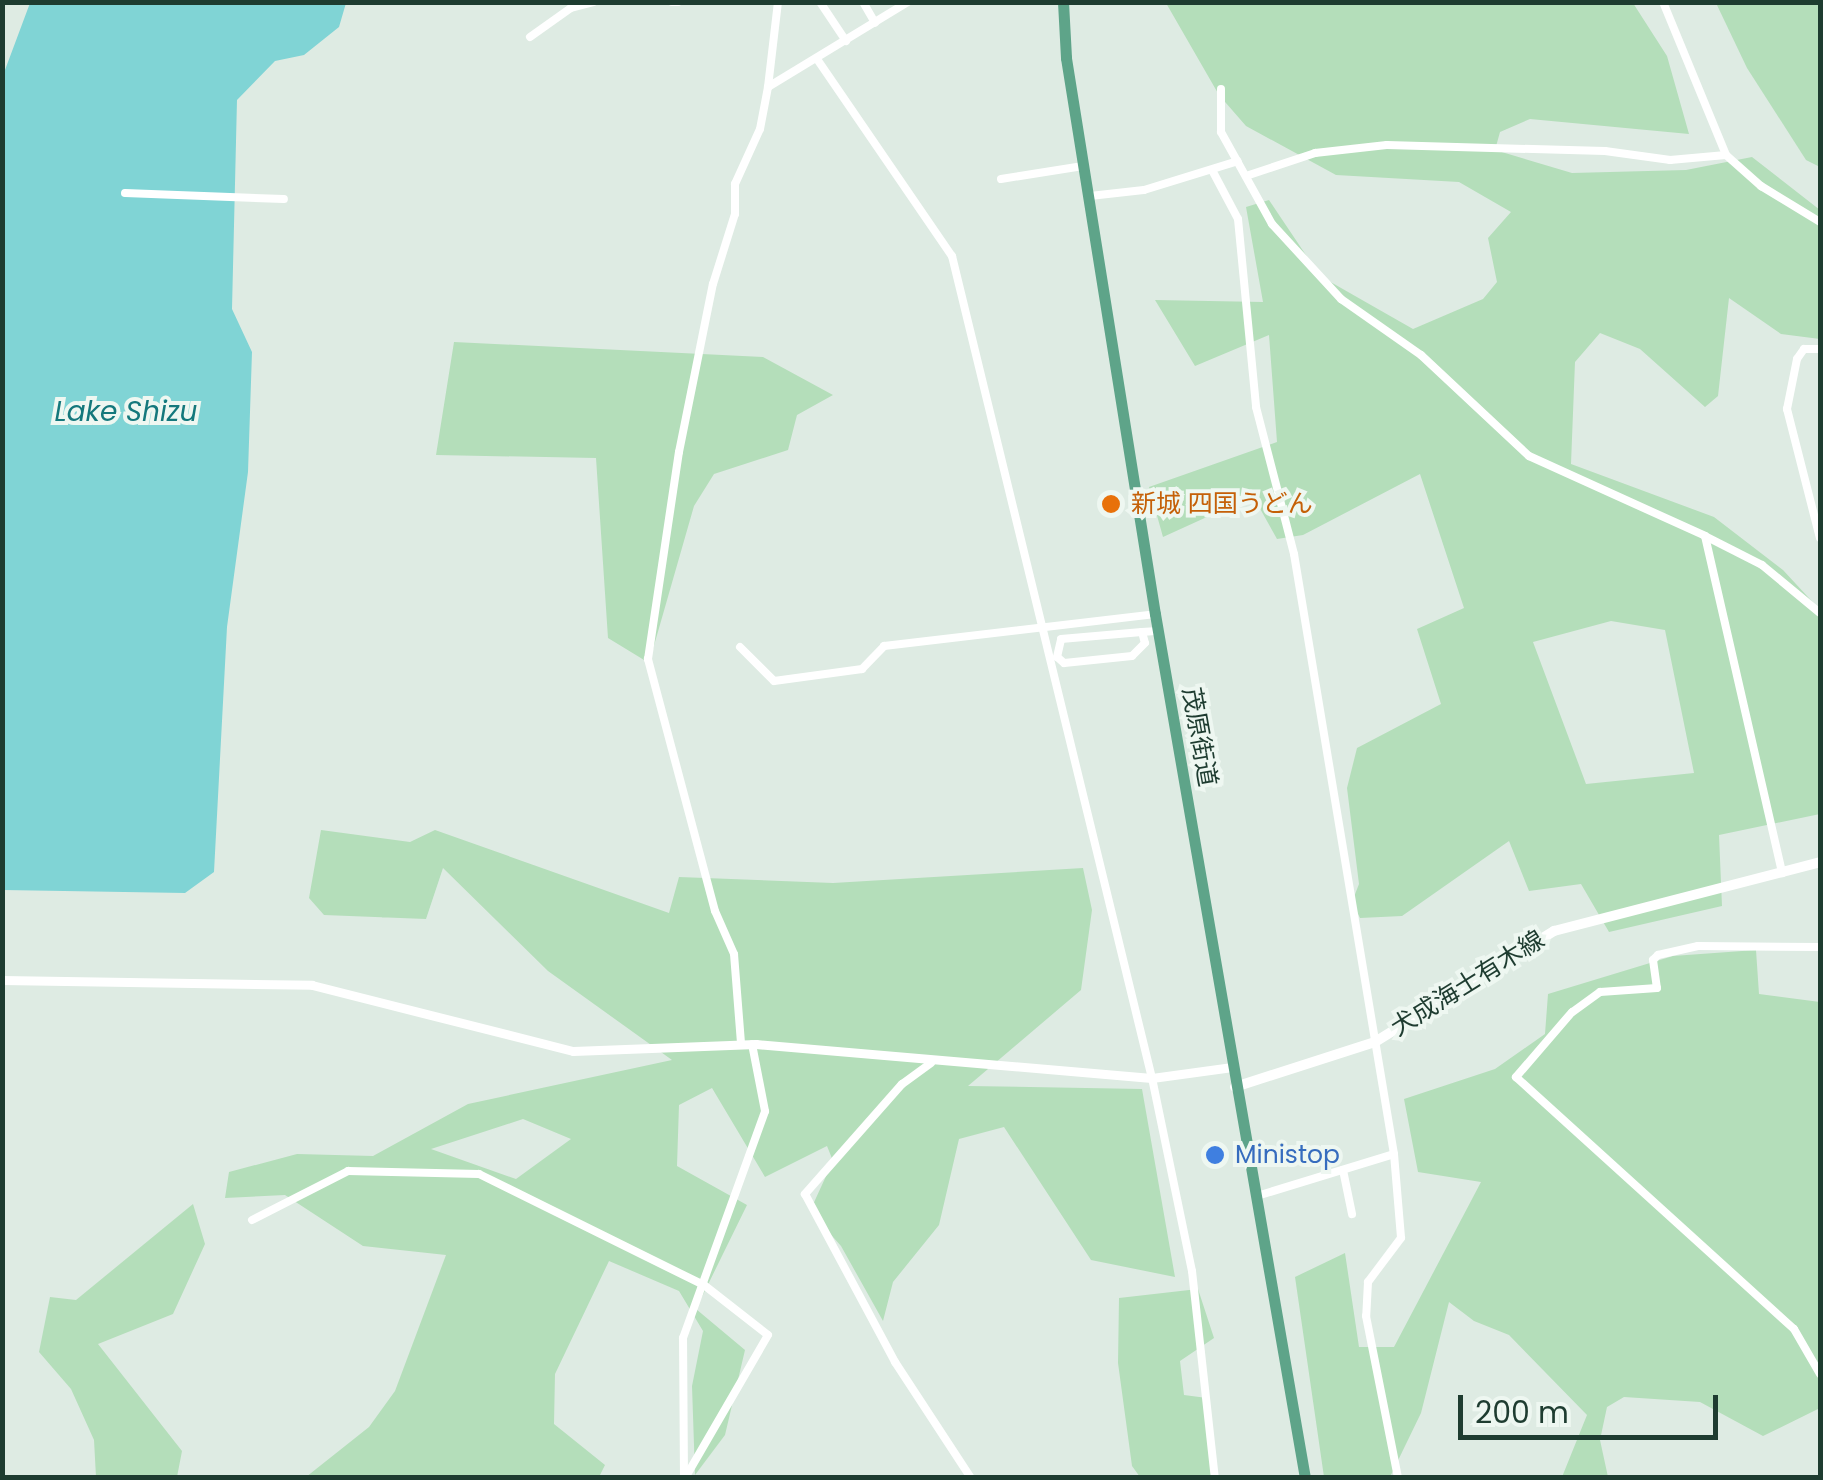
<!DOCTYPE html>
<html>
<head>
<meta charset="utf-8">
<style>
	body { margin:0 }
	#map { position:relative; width:1823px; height:1480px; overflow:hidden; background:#deebe3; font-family:Poppins,"Noto Sans JP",sans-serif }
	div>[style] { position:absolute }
	.green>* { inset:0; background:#b4deba }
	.water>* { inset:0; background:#80d4d5 }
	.minor>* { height:8px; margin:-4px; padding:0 4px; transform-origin:4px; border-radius:4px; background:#fff }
	.tertiary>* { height:9px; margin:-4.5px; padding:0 4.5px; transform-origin:4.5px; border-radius:4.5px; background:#fff }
	.secondary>* { height:10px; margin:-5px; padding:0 5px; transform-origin:5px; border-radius:5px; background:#fff }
	.primary>* { height:11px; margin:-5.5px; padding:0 5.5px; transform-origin:5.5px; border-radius:5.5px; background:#5ea489 }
	.dots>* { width:28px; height:28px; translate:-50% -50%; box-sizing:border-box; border:5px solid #eef7f1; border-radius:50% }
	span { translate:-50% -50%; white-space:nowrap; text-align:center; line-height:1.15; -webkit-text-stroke:8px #eef7f1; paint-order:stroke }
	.food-label { font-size:25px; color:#c56008 }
	.left { translate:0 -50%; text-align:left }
	.street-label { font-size:25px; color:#1e3c30 }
	.shop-label { font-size:25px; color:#366cbe }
	.water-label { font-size:28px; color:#14787c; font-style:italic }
	.frame { position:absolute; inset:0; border:5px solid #1e3c30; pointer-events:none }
	.scale { position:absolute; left:1458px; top:1395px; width:260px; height:45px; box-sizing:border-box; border:5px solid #1e3c30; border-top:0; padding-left:12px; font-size:30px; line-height:35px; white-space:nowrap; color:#1e3c30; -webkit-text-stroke:8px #eef7f1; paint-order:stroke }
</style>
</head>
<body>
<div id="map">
	<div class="green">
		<div style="clip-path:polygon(evenodd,1166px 3px,1633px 3px,1667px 56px,1689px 134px,1530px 119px,1500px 132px,1495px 150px,1572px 173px,1686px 170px,1752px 157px,1820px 210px,1820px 339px,1781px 334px,1729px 298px,1718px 396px,1705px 407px,1640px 349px,1600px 333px,1575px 362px,1571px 464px,1714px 517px,1783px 570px,1820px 610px,1820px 814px,1719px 835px,1722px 906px,1609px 932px,1581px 884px,1529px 891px,1509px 841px,1402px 916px,1360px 918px,1352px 902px,1359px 884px,1347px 788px,1357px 748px,1441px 704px,1417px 629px,1464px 608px,1420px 474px,1303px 535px,1277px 539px,1253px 496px,1163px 537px,1149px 487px,1277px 442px,1269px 335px,1195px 366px,1155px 300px,1263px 302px,1246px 207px,1269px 200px,1320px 276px,1413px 329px,1483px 299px,1497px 282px,1488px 238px,1511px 212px,1459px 182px,1336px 175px,1246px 126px,1219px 95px,1166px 3px,1611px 621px,1665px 630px,1694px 773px,1586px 784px,1533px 642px,1611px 621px)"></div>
		<div style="clip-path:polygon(1716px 3px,1820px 3px,1820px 167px,1806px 160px,1747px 68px)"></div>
		<div style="clip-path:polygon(454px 342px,763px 357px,833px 395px,797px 415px,788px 450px,714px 474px,694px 506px,649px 663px,608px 638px,596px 458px,436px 455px)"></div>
		<div style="clip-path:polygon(evenodd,321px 830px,410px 842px,435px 830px,669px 913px,679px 877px,833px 883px,1083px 868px,1092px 910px,1081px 990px,968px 1086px,1142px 1089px,1175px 1277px,1091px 1260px,1004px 1127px,959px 1139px,939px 1225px,893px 1282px,883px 1321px,841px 1246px,810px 1211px,833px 1161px,827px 1146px,765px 1177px,712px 1088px,679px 1105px,677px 1166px,747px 1205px,696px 1309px,745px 1350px,725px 1435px,695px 1475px,692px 1386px,703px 1331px,679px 1291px,609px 1261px,555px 1374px,554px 1424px,605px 1465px,599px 1477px,306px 1477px,369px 1427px,395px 1391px,446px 1255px,363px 1246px,285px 1195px,225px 1198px,229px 1172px,297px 1154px,373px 1156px,468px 1104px,672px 1060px,548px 971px,443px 868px,426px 919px,324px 915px,309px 898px,321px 830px,523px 1119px,571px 1139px,516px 1179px,431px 1149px,523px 1119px)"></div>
		<div style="clip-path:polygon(1756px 950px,1759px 994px,1820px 1002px,1820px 1408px,1763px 1436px,1700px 1402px,1624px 1397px,1607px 1407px,1600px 1440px,1608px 1477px,1562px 1477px,1587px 1415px,1509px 1335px,1474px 1321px,1449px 1302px,1421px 1413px,1390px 1477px,1324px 1477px,1295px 1277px,1345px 1253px,1359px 1347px,1394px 1347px,1481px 1182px,1418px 1172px,1404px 1099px,1495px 1069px,1545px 1034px,1548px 994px,1673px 956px)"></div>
		<div style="clip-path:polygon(193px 1204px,205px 1244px,173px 1314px,98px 1344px,182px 1451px,177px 1477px,96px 1477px,94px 1440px,71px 1389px,39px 1352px,50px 1297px,76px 1300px)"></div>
		<div style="clip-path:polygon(1198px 1289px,1214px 1338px,1180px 1361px,1184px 1395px,1207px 1398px,1217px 1477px,1140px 1477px,1132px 1466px,1118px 1363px,1119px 1298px)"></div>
	</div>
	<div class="water">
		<div style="clip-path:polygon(30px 3px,346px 3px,339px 27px,304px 55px,275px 61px,237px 100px,232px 309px,252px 352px,248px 472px,227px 627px,214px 872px,185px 893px,3px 890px,2px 78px)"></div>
	</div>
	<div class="minor">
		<div style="left:672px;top:2px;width:6px"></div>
		<div style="left:820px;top:2px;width:47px;rotate:56.3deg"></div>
		<div style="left:863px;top:2px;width:24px;rotate:60deg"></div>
		<div style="left:1663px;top:2px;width:165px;rotate:67.6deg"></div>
		<div style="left:1726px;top:155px;width:47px;rotate:41.5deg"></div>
		<div style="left:1761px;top:186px;width:69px;rotate:31.4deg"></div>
		<div style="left:530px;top:37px;width:50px;rotate:-35.3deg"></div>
		<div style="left:571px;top:8px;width:23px;rotate:-15deg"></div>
		<div style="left:817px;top:59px;width:239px;rotate:55.6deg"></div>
		<div style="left:952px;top:256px;width:846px;rotate:76.33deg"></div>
		<div style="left:1152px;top:1078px;width:197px;rotate:78.3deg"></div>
		<div style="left:1192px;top:1271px;width:208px;rotate:83.7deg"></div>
		<div style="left:768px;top:87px;width:86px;rotate:-83.3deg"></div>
		<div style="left:1221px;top:89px;width:43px;rotate:90deg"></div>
		<div style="left:1221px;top:132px;width:105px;rotate:61deg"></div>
		<div style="left:1272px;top:224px;width:102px;rotate:47.4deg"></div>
		<div style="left:1341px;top:299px;width:98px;rotate:35deg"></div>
		<div style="left:1421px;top:355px;width:148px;rotate:43.1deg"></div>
		<div style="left:1529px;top:456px;width:193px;rotate:24.4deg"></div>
		<div style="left:1705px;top:536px;width:346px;rotate:77.1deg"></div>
		<div style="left:1212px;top:170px;width:55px;rotate:62deg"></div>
		<div style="left:1238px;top:219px;width:189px;rotate:84.5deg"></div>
		<div style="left:1256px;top:407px;width:152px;rotate:75.5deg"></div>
		<div style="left:1294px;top:554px;width:608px;rotate:80.54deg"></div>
		<div style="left:1394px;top:1154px;width:84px;rotate:85.2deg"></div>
		<div style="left:1401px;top:1238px;width:55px;rotate:126.9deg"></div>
		<div style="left:1368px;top:1282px;width:34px;rotate:93deg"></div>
		<div style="left:1366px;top:1316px;width:165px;rotate:78.8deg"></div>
		<div style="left:1246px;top:176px;width:73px;rotate:-18.4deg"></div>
		<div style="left:1315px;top:153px;width:72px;rotate:-6.3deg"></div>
		<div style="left:1387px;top:145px;width:218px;rotate:1.6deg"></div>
		<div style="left:1605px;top:151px;width:66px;rotate:7.9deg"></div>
		<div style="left:1670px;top:160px;width:56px;rotate:-5.1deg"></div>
		<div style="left:1001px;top:179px;width:83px;rotate:-9deg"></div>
		<div style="left:125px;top:193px;width:159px;rotate:2.2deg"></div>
		<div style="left:1090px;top:196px;width:54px;rotate:-6.3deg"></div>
		<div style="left:1144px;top:190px;width:98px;rotate:-17.1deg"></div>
		<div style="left:1820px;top:349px;width:16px;rotate:180deg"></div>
		<div style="left:1804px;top:349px;width:12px;rotate:125deg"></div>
		<div style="left:1797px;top:359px;width:51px;rotate:101.3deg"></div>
		<div style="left:1787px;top:409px;width:133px;rotate:75.7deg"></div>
		<div style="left:1705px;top:536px;width:64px;rotate:27deg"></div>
		<div style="left:1762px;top:565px;width:75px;rotate:39.6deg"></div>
		<div style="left:1142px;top:632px;width:11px;rotate:75deg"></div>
		<div style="left:1145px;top:643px;width:18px;rotate:135deg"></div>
		<div style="left:1132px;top:656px;width:68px;rotate:174.1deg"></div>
		<div style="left:1064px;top:663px;width:9px;rotate:-139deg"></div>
		<div style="left:1057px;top:657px;width:18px;rotate:-77deg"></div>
		<div style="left:1061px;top:639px;width:81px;rotate:-4.9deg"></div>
		<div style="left:1142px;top:632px;width:16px;rotate:-4deg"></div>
		<div style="left:740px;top:647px;width:48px;rotate:45deg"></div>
		<div style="left:774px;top:681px;width:89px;rotate:-7.8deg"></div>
		<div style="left:862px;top:669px;width:32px;rotate:-46deg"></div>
		<div style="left:884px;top:646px;width:273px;rotate:-6.7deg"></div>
		<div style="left:1820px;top:947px;width:122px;rotate:-179.5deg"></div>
		<div style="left:1698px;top:946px;width:41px;rotate:167.3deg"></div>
		<div style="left:1658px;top:955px;width:7px;rotate:135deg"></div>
		<div style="left:1653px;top:960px;width:28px;rotate:82deg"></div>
		<div style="left:1657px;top:988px;width:57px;rotate:176deg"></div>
		<div style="left:1600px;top:992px;width:34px;rotate:144deg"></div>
		<div style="left:1572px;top:1012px;width:86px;rotate:130.7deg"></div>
		<div style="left:1516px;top:1077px;width:375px;rotate:42.2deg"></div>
		<div style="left:1794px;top:1329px;width:52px;rotate:60deg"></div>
		<div style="left:741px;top:1043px;width:89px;rotate:-94.5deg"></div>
		<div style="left:734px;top:954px;width:47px;rotate:-113.8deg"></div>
		<div style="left:715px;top:911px;width:261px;rotate:-104.9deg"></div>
		<div style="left:648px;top:659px;width:209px;rotate:-81.5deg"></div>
		<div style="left:679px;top:452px;width:171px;rotate:-78.6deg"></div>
		<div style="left:713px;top:284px;width:73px;rotate:-72.6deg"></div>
		<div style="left:735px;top:214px;width:30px;rotate:-90deg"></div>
		<div style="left:735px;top:184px;width:60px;rotate:-65.6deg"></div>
		<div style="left:760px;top:129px;width:43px;rotate:-79.2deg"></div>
		<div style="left:768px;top:87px;width:164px;rotate:-31.3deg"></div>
		<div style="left:931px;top:1063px;width:36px;rotate:144deg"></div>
		<div style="left:902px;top:1084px;width:147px;rotate:131.4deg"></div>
		<div style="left:805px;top:1194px;width:191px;rotate:61.8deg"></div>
		<div style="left:895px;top:1362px;width:139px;rotate:56.8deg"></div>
		<div style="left:1343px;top:1170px;width:45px;rotate:78.4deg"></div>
		<div style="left:1257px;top:1196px;width:143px;rotate:-17deg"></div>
		<div style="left:252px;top:1220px;width:108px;rotate:-27deg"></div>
		<div style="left:348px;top:1171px;width:131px;rotate:1.3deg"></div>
		<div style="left:479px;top:1174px;width:251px;rotate:26.3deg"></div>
		<div style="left:704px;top:1285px;width:81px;rotate:38deg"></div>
		<div style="left:768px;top:1335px;width:165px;rotate:120.1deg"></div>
		<div style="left:684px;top:1478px;width:140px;rotate:-90.4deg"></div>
		<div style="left:683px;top:1338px;width:241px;rotate:-70.1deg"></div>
		<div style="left:765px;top:1111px;width:68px;rotate:-101deg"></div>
	</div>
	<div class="tertiary">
		<div style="left:2px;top:980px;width:310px;rotate:0.9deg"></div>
		<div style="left:312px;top:985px;width:269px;rotate:14.2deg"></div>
		<div style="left:573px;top:1051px;width:183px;rotate:-2.2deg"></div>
		<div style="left:756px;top:1044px;width:397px;rotate:4.9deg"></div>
		<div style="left:1152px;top:1078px;width:81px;rotate:-7.8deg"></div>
	</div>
	<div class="secondary">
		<div style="left:1235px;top:1087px;width:147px;rotate:-17.8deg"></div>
		<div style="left:1375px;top:1042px;width:211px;rotate:-31.8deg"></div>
		<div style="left:1554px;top:931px;width:275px;rotate:-14.5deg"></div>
	</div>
	<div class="primary">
		<div style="left:1063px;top:2px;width:56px;rotate:86.9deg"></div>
		<div style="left:1066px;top:58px;width:563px;rotate:80.91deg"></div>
		<div style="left:1155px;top:614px;width:877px;rotate:80.15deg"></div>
	</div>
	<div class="dots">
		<div style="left:1111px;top:504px;background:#e8710a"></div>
		<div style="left:1215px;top:1155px;background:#3f7fe0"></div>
	</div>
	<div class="food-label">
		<span class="left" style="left:1131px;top:504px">新城 四国うどん</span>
	</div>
	<div class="street-label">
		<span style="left:1199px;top:737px;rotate:80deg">茂原街道</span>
		<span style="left:1468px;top:984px;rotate:-32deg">犬成海士有木線</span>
	</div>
	<div class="shop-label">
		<span class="left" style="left:1235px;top:1155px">Ministop</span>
	</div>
	<div class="water-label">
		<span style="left:126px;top:412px">Lake Shizu</span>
	</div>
	<div class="frame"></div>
	<div class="scale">200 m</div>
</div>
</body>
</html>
